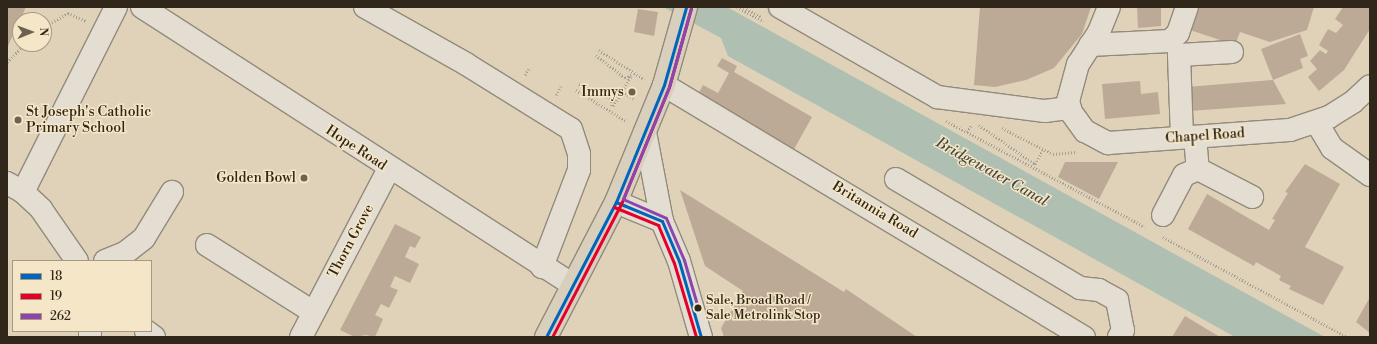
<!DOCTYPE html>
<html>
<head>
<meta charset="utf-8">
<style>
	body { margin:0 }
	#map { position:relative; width:1377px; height:344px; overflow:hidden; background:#dfd2b8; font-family:"Libre Bodoni",serif }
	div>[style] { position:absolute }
	.water>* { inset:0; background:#afc0b2 }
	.building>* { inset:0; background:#bdaa96 }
	.path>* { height:2.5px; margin-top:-1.25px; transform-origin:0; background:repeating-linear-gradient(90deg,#a49f94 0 1px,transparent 0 3px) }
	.roads { filter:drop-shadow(1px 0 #938a7b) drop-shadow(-1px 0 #938a7b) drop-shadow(0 1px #938a7b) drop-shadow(0 -1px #938a7b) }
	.minor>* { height:22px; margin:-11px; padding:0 11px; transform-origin:11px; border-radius:11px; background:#e4ded2 }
	.major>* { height:22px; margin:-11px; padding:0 11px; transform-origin:11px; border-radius:11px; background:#d8cfbd }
	.bus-1>* { height:3px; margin:-1.5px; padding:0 1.5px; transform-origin:1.5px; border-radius:1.5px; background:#0065bd }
	.bus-2>* { height:3px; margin:-1.5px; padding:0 1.5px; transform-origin:1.5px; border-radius:1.5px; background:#e4002b }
	.bus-3>* { height:3px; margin:-1.5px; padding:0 1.5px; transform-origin:1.5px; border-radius:1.5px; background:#8e44ad }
	.dots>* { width:11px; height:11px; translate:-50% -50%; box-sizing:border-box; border:2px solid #f4e6c7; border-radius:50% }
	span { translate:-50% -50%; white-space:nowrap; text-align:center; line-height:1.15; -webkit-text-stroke:3px #f4e6c7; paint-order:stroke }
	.bus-label { font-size:13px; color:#30261a }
	.left { translate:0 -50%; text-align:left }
	.poi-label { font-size:14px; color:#30261a }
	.right { translate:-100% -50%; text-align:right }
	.street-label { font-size:14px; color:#30261a }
	.water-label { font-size:15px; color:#4b4b40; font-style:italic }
	.frame { position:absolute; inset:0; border:8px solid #30261a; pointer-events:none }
	.legend { position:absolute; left:12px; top:260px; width:140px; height:72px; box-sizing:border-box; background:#f4e6c7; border:1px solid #a69982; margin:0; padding:5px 7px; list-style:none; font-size:12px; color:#30261a }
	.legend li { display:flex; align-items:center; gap:8px; height:20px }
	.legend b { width:20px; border:1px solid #a69982 }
	.north { position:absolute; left:12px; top:12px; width:40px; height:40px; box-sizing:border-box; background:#f4e6c7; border:1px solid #a69982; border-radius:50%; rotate:89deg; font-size:11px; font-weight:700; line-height:16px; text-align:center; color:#30261a }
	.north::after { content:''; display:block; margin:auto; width:14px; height:18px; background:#6d6251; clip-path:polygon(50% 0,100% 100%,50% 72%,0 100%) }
</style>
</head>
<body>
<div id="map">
	<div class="water">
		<div style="clip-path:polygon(663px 7px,727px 7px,1325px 337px,1235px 337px,728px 56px,721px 38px)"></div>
	</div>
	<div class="building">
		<div style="clip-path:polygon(7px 7px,26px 7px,7px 48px)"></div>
		<div style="clip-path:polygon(980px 7px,1091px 7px,1082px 34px,1054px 68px,1026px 80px,995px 87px,974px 85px)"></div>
		<div style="clip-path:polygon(1137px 7px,1161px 7px,1161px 26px,1138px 28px)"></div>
		<div style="clip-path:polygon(1191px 7px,1314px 7px,1307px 30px,1270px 42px,1240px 32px,1235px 45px,1184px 28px)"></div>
		<div style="clip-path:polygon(1343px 7px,1370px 7px,1370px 29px,1344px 70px,1319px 91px,1308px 77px,1317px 69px,1310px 61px,1320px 50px,1326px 54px,1328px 51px,1319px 45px,1328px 29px,1336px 33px,1343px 25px,1335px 19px)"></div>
		<div style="clip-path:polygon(638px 9px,658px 12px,654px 36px,634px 32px)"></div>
		<div style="clip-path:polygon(1300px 34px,1308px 56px,1300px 59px,1303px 68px,1273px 80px,1261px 49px)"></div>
		<div style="clip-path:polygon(722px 58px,737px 66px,734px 72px,812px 117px,793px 151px,697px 96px,703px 85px,718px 93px,729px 73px,717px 66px)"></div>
		<div style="clip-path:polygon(1273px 80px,1286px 104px,1190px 111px,1187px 87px)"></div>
		<div style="clip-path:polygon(1140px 81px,1141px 94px,1158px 92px,1160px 114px,1105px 119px,1102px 84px)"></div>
		<div style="clip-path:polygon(1065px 162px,1118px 162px,1099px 199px,1058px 177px)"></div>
		<div style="clip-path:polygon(1305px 164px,1340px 184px,1305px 247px,1344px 267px,1323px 305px,1289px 289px,1291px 286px,1279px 280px,1281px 276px,1256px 262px,1254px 266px,1188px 229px,1207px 194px,1269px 230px,1275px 220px,1272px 219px,1288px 193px,1285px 192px)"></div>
		<div style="clip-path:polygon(680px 190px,844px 292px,846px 289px,917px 337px,724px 337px,721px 328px,743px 291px,705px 266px)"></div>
		<div style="clip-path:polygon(395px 224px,421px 237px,415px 248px,410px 246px,405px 257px,419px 264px,410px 283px,395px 276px,390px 287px,398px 290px,389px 308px,381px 304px,375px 315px,383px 319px,375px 337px,366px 335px,355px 337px,340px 330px)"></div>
		<div style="clip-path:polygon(1370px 297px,1370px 333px,1356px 322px)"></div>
		<div style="clip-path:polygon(1185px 316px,1220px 337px,1172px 337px)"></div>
	</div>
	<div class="path">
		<div style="left:737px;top:7px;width:30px;rotate:28deg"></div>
		<div style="left:744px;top:7px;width:20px;rotate:30deg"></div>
		<div style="left:44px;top:27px;width:28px;rotate:-30deg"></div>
		<div style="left:68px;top:13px;width:20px;rotate:24deg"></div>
		<div style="left:599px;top:50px;width:54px;rotate:32.8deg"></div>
		<div style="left:596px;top:55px;width:37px;rotate:38deg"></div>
		<div style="left:625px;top:78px;width:7px;rotate:-27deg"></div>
		<div style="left:7px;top:62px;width:25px;rotate:-45deg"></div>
		<div style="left:525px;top:75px;width:9px;rotate:-58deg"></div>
		<div style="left:579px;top:84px;width:36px;rotate:24deg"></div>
		<div style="left:612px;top:99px;width:7px;rotate:90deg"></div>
		<div style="left:576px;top:90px;width:59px;rotate:31.8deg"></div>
		<div style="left:623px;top:91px;width:14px;rotate:36deg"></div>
		<div style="left:556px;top:95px;width:10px;rotate:-61deg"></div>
		<div style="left:613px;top:106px;width:35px;rotate:-59deg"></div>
		<div style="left:946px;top:121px;width:225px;rotate:28deg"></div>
		<div style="left:979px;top:125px;width:68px;rotate:34.9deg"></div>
		<div style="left:1035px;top:164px;width:3px;rotate:108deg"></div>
		<div style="left:1002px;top:128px;width:57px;rotate:27deg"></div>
		<div style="left:1053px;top:154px;width:23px;rotate:-5deg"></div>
		<div style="left:967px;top:132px;width:9px;rotate:-58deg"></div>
		<div style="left:1035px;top:164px;width:17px;rotate:-62deg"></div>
		<div style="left:1163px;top:237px;width:209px;rotate:28.5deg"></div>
	</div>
	<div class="roads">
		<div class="minor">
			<div style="left:142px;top:7px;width:513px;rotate:32.82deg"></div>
			<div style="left:365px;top:7px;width:116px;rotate:29.4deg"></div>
			<div style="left:466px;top:64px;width:123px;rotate:31.8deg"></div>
			<div style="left:571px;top:129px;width:26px;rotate:72deg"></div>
			<div style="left:579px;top:154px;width:16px;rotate:90deg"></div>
			<div style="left:579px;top:170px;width:104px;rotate:110.9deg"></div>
			<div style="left:780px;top:7px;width:181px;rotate:29.8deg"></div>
			<div style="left:937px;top:97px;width:109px;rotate:7.4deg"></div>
			<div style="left:1045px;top:111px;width:25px;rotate:-7deg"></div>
			<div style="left:1109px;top:7px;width:27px;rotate:112deg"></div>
			<div style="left:1099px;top:32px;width:38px;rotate:123deg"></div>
			<div style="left:1078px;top:64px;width:38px;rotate:105deg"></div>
			<div style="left:1068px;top:101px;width:11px;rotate:75deg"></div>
			<div style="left:1071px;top:112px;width:24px;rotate:54deg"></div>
			<div style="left:1085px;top:131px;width:26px;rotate:28deg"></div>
			<div style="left:1108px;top:143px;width:182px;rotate:-4.1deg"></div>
			<div style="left:1290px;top:130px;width:41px;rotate:-18.4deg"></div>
			<div style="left:1329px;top:117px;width:28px;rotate:-32deg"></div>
			<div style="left:1353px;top:102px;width:23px;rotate:-43deg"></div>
			<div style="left:1090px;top:45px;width:80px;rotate:-2.9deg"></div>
			<div style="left:1170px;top:41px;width:11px;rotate:-45deg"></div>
			<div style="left:1178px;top:33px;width:28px;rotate:-71deg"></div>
			<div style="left:664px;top:85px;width:490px;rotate:31deg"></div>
			<div style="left:1317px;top:123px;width:29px;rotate:59deg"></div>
			<div style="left:1332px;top:148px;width:47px;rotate:35.4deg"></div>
			<div style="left:645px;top:132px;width:91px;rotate:79.2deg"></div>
			<div style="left:1182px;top:137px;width:82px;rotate:-92.1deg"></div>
			<div style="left:1179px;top:55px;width:53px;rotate:-3.2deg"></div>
			<div style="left:1195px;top:137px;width:32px;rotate:85deg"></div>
			<div style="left:1198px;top:169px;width:61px;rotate:27.4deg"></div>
			<div style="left:896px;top:179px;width:214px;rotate:30.6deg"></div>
			<div style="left:1080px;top:288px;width:19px;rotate:6deg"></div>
			<div style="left:1099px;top:290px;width:21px;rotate:29deg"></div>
			<div style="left:1117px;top:300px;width:31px;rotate:79deg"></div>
			<div style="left:1123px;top:330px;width:8px;rotate:120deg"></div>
			<div style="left:7px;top:183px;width:18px;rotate:29deg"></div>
			<div style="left:23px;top:192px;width:25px;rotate:43deg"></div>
			<div style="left:41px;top:209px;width:63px;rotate:55.3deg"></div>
			<div style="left:23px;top:192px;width:207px;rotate:-63.3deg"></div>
			<div style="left:616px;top:202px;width:50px;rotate:22.4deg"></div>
			<div style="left:662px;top:221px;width:43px;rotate:67deg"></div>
			<div style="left:679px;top:261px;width:79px;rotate:73.9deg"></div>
			<div style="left:1163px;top:215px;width:45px;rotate:-62.3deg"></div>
			<div style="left:1184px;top:175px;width:15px;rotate:-23deg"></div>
			<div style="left:207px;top:245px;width:125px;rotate:32.3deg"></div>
			<div style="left:105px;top:261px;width:22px;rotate:-22deg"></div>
			<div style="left:125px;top:253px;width:24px;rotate:-38deg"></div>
			<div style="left:144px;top:238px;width:54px;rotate:-58.7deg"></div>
			<div style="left:90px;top:331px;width:6px;rotate:90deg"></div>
			<div style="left:146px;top:331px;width:10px;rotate:37deg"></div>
			<div style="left:301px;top:337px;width:190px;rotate:-62.4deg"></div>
		</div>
		<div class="major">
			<div style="left:546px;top:337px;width:152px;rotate:-62.6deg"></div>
			<div style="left:616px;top:202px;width:126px;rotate:-67.7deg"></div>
			<div style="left:664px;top:85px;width:81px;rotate:-74.2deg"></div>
		</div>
	</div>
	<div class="bus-1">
		<div style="left:616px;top:202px;width:50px;rotate:22.4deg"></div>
		<div style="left:662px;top:221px;width:43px;rotate:67deg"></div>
		<div style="left:679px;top:261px;width:79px;rotate:73.9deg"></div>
		<div style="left:546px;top:337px;width:152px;rotate:-62.6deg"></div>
		<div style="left:616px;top:202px;width:126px;rotate:-67.7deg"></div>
		<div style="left:664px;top:85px;width:81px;rotate:-74.2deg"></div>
	</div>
	<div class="bus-2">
		<div style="left:614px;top:207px;width:48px;rotate:22.2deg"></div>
		<div style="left:658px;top:225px;width:41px;rotate:67.2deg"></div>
		<div style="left:674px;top:263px;width:77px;rotate:73.4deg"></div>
		<div style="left:552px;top:337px;width:150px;rotate:-62.6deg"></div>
		<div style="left:621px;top:204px;width:126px;rotate:-67.7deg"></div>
		<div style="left:669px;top:87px;width:82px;rotate:-74.4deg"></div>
	</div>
	<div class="bus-3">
		<div style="left:691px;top:8px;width:82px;rotate:105.6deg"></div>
		<div style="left:669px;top:87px;width:121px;rotate:112.3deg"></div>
		<div style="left:623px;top:199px;width:47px;rotate:23.8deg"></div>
		<div style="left:666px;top:218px;width:46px;rotate:66.8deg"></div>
		<div style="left:684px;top:260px;width:50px;rotate:73.7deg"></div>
	</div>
	<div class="dots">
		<div style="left:632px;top:92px;background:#6d6251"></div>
		<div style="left:18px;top:120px;background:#6d6251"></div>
		<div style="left:304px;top:178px;background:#6d6251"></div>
		<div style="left:698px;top:308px;background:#30261a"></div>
	</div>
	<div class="bus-label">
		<span class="left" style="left:706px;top:308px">Sale, Broad Road /<br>Sale Metrolink Stop</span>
	</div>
	<div class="poi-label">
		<span class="right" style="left:624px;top:92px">Immys</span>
		<span class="left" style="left:26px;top:120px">St Joseph's Catholic<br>Primary School</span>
		<span class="right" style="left:296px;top:178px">Golden Bowl</span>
	</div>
	<div class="street-label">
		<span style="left:1205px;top:136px;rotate:-4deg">Chapel Road</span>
		<span style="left:356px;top:148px;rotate:33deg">Hope Road</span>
		<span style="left:875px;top:210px;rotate:31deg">Britannia Road</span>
		<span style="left:351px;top:241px;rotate:-62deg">Thorn Grove</span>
	</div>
	<div class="water-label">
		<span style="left:992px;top:172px;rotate:29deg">Bridgewater Canal</span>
	</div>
	<div class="frame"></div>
	<ul class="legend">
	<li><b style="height:5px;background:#0065bd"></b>18</li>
	<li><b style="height:5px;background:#e4002b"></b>19</li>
	<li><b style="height:5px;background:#8e44ad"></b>262</li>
	</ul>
	<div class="north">N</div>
</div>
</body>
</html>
